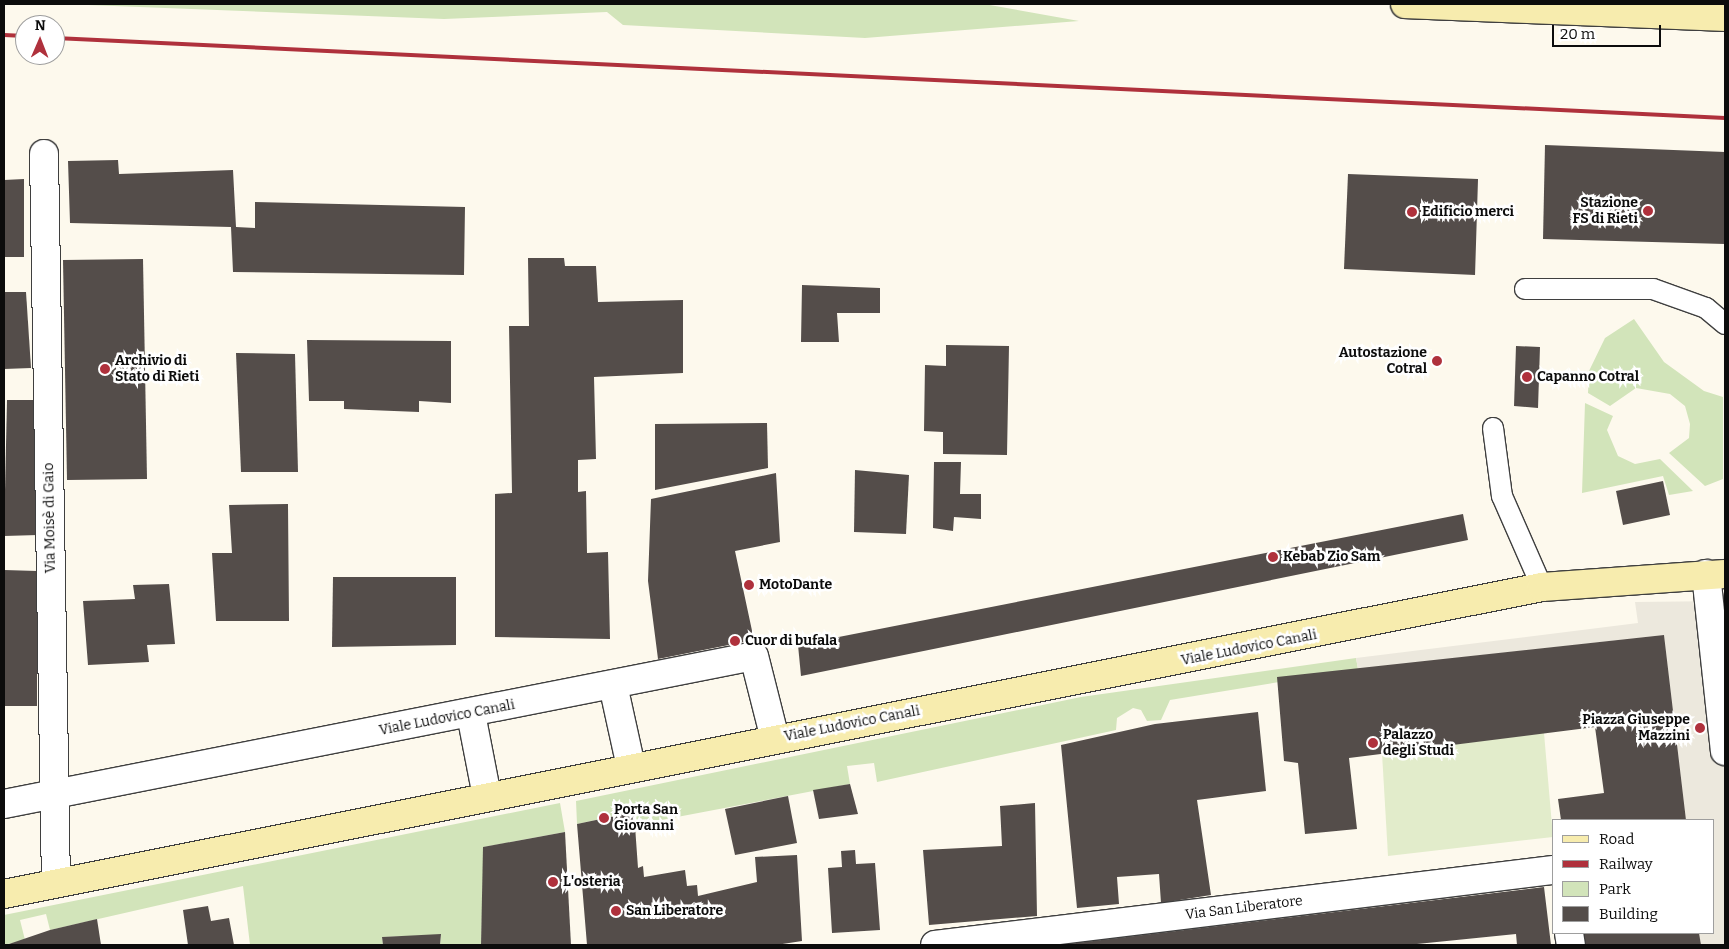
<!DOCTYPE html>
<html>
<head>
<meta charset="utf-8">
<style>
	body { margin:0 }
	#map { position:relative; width:1729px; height:949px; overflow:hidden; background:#fdf9ed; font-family:Bitter,serif }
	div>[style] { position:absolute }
	.green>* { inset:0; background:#d2e4ba }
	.pitch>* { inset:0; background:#e2eccb }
	.plaza>* { inset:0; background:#ece8dd }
	.building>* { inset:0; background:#544d4a }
	.roads { filter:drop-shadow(1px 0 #3f3f3f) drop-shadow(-1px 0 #3f3f3f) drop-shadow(0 1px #3f3f3f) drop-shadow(0 -1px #3f3f3f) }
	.lane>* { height:20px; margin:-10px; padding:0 10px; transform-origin:10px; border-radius:10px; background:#fff }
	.street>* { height:28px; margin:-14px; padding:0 14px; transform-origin:14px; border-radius:14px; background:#fff }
	.secondary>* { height:28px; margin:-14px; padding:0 14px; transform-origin:14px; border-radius:14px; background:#f7ecae }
	.rail>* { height:4px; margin:-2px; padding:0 2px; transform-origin:2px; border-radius:2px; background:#af313c }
	.dots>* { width:14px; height:14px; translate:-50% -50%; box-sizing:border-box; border:2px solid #fff; border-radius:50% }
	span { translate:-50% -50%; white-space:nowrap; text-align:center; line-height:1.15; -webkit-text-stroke:5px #fff; paint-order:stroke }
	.poi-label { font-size:14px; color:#0c0c0c; font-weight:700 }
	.right { translate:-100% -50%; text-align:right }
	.left { translate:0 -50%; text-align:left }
	.street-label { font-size:14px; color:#0c0c0c }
	.frame { position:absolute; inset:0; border:5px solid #0c0c0c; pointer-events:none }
	.legend { position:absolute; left:1552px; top:819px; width:162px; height:115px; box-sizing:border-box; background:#fff; border:1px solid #9e9e9e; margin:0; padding:6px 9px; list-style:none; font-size:15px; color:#0c0c0c }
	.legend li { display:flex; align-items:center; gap:10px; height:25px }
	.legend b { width:25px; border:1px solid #9e9e9e }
	.north { position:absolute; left:15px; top:15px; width:50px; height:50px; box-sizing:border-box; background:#fff; border:1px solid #9e9e9e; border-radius:50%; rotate:1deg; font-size:14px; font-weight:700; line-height:20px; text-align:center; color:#0c0c0c }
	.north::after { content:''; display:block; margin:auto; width:18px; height:22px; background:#af313c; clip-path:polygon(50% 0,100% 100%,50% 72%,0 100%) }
	.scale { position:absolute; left:1552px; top:25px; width:109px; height:22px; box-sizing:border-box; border:2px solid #0c0c0c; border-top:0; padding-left:6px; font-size:15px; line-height:18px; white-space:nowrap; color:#0c0c0c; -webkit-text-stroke:4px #fff; paint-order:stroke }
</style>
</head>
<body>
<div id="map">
	<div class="green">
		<div style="clip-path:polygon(62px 4px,984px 4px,1079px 21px,865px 38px,623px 25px,607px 12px,444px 19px)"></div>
		<div style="clip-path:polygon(1634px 319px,1664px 362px,1704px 391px,1723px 397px,1723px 479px,1705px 486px,1669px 453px,1689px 438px,1690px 424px,1685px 406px,1670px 394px,1636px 388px,1610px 406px,1588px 393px,1589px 371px,1605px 338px)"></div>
		<div style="clip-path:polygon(1585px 403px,1613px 416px,1607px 430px,1618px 456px,1635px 464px,1660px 459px,1693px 491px,1669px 495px,1663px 476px,1582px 493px)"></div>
		<div style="clip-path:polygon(1356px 658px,1358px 669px,1170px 700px,1161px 720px,1147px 721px,1141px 710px,1133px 708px,1117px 718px,1116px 730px,877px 782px,874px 763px,847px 766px,850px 784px,635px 825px,633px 812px,577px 824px,576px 801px,1081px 697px)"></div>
		<div style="clip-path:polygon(560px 803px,565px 832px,484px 847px,481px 945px,440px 945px,441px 935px,382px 937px,383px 945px,250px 945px,243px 886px,50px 930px,46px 914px,20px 920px,25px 940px,4px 945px,4px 915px)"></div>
	</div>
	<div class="pitch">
		<div style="clip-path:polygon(1544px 733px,1553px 837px,1388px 856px,1382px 753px)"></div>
	</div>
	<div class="plaza">
		<div style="clip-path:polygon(1725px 601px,1725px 945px,1701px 945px,1699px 933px,1713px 933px,1713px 820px,1686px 820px,1664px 635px,1358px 669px,1356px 658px,1638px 623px,1635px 602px)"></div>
	</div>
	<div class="building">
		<div style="clip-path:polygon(1545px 145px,1725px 152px,1725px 244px,1543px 239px)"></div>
		<div style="clip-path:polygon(118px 160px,119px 174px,233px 170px,236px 227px,255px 228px,255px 202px,465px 207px,464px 275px,233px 272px,231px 227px,70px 223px,68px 161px)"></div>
		<div style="clip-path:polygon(1348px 174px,1478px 179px,1475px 275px,1344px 269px)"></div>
		<div style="clip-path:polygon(24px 179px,24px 257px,4px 257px,4px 180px)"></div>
		<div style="clip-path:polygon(528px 258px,564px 258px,565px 266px,596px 266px,598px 302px,683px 300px,683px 373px,594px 377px,596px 459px,578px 460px,578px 492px,586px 491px,587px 553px,608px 552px,610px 639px,495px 637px,495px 494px,512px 493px,509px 326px,529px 326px)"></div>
		<div style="clip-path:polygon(143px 259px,147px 479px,67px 480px,63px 260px)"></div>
		<div style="clip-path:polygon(802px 285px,880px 288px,880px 313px,837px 313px,839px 342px,801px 342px)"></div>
		<div style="clip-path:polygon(4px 292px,26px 292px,31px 368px,4px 369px)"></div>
		<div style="clip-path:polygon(307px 340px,451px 341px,451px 403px,419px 401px,419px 412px,344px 409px,344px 401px,309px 401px)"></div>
		<div style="clip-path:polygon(946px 345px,1009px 346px,1007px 455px,943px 454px,943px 432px,924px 431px,925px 365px,946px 366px)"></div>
		<div style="clip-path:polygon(1516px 346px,1540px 347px,1538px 408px,1514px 406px)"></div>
		<div style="clip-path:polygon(236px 353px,295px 354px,298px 472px,241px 472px)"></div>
		<div style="clip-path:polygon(7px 400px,35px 400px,38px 535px,4px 536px)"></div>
		<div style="clip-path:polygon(767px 423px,768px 468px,655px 490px,655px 424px)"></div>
		<div style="clip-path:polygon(934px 462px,961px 462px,960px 494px,981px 494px,981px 519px,954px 517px,953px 531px,933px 528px)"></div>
		<div style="clip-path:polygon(855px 470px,909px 475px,906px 534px,854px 532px)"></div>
		<div style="clip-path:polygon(776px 473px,780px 542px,735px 551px,754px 640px,658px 659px,648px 581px,651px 499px)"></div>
		<div style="clip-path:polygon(1663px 481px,1670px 515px,1623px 525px,1616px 491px)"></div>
		<div style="clip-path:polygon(288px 504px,289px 621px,216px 621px,212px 553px,232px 553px,229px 505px)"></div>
		<div style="clip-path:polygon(1463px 514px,1468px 540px,801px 676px,798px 645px)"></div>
		<div style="clip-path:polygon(4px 570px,37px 571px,37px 706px,4px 706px)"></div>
		<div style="clip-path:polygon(333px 577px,456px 577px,456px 645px,332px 647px)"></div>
		<div style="clip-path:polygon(169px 584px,175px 644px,147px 645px,149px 662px,88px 665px,83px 601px,135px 599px,133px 585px)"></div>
		<div style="clip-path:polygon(1664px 635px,1686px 820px,1561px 820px,1558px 799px,1604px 793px,1595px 727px,1349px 758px,1357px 829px,1305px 834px,1298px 763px,1284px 761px,1277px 677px)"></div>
		<div style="clip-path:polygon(1258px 712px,1266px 791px,1197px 800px,1211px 895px,1161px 903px,1159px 874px,1117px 877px,1119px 904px,1077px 908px,1061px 745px,1155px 724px)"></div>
		<div style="clip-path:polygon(850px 784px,858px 814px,819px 819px,813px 790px)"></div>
		<div style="clip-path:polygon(788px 796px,797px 843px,735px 855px,725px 809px)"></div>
		<div style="clip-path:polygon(1035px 803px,1037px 916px,929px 925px,923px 850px,1002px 846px,1000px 806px)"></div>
		<div style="clip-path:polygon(634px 812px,638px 868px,643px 866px,644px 877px,685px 870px,687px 886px,697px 885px,698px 896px,757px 882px,755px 857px,797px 855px,802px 941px,776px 945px,587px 945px,577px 824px)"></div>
		<div style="clip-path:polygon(565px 832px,571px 945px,481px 945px,483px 847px)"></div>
		<div style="clip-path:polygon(855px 850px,856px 864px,875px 863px,880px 930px,832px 933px,828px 868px,842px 867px,841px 851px)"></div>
		<div style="clip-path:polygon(1544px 887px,1551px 945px,1517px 945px,1516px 934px,1407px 945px,1060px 945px)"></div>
		<div style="clip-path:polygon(208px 906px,211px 921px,229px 918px,234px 945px,188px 945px,183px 910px)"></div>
		<div style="clip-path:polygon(97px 919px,101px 945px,6px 945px,50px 930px)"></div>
		<div style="clip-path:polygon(1582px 933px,1699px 933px,1701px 945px,1584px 945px)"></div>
		<div style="clip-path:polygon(441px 934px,440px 945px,383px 945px,382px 937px)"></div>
	</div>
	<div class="roads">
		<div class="lane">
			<div style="left:1525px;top:289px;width:128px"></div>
			<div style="left:1653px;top:289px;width:56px;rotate:19.7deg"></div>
			<div style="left:1706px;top:308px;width:25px;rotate:40deg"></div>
			<div style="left:1493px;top:428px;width:69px;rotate:82.5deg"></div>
			<div style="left:1502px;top:496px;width:99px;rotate:66.3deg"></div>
		</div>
		<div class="street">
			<div style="left:44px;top:154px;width:729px;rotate:89.06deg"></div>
			<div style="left:1706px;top:574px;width:178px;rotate:83.9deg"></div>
			<div style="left:613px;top:685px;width:84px;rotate:77.6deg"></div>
			<div style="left:471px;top:714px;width:84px;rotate:79deg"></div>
			<div style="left:4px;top:804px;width:764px;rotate:-11.16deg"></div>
			<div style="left:754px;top:656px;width:86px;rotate:75.8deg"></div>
			<div style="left:1569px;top:933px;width:12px;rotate:81deg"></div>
			<div style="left:935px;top:945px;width:623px;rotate:-6.92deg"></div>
		</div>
		<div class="secondary">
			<div style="left:1405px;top:4px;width:320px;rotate:2.3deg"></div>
			<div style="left:4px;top:894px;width:1568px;rotate:-11.29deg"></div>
			<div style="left:1542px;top:587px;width:183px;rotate:-4.1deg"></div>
		</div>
	</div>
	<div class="rail">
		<div style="left:4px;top:35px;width:21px;rotate:3deg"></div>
		<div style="left:55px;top:38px;width:1672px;rotate:2.74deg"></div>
	</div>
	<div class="dots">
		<div style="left:1648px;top:211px;background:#af313c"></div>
		<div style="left:1412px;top:212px;background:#af313c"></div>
		<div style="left:1437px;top:361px;background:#af313c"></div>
		<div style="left:105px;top:369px;background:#af313c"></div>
		<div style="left:1527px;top:377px;background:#af313c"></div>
		<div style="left:1273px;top:557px;background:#af313c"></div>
		<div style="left:749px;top:585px;background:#af313c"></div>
		<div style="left:735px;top:641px;background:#af313c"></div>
		<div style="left:1700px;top:728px;background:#af313c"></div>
		<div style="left:1373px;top:743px;background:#af313c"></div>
		<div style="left:604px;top:818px;background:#af313c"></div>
		<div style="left:553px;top:882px;background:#af313c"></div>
		<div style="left:616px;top:911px;background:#af313c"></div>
	</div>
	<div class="poi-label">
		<span class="right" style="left:1638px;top:211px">Stazione<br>FS di Rieti</span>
		<span class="left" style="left:1422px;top:212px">Edificio merci</span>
		<span class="right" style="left:1427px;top:361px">Autostazione<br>Cotral</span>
		<span class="left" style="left:115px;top:369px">Archivio di<br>Stato di Rieti</span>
		<span class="left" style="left:1537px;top:377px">Capanno Cotral</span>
		<span class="left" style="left:1283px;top:557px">Kebab Zio Sam</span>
		<span class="left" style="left:759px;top:585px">MotoDante</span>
		<span class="left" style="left:745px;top:641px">Cuor di bufala</span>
		<span class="right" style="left:1690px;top:728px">Piazza Giuseppe<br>Mazzini</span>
		<span class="left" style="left:1383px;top:743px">Palazzo<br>degli Studi</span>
		<span class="left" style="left:614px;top:818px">Porta San<br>Giovanni</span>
		<span class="left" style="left:563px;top:882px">L'osteria</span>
		<span class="left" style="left:626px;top:911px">San Liberatore</span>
	</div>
	<div class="street-label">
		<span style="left:50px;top:518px;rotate:-91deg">Via Moisè di Gaio</span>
		<span style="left:1249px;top:648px;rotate:-11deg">Viale Ludovico Canali</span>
		<span style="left:447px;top:718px;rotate:-11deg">Viale Ludovico Canali</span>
		<span style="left:852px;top:724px;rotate:-11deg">Viale Ludovico Canali</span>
		<span style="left:1244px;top:908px;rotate:-7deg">Via San Liberatore</span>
	</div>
	<div class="frame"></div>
	<ul class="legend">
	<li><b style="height:6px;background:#f7ecae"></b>Road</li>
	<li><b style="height:6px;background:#af313c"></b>Railway</li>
	<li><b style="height:14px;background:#d2e4ba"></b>Park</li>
	<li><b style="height:14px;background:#544d4a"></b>Building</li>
	</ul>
	<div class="north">N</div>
	<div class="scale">20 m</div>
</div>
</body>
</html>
